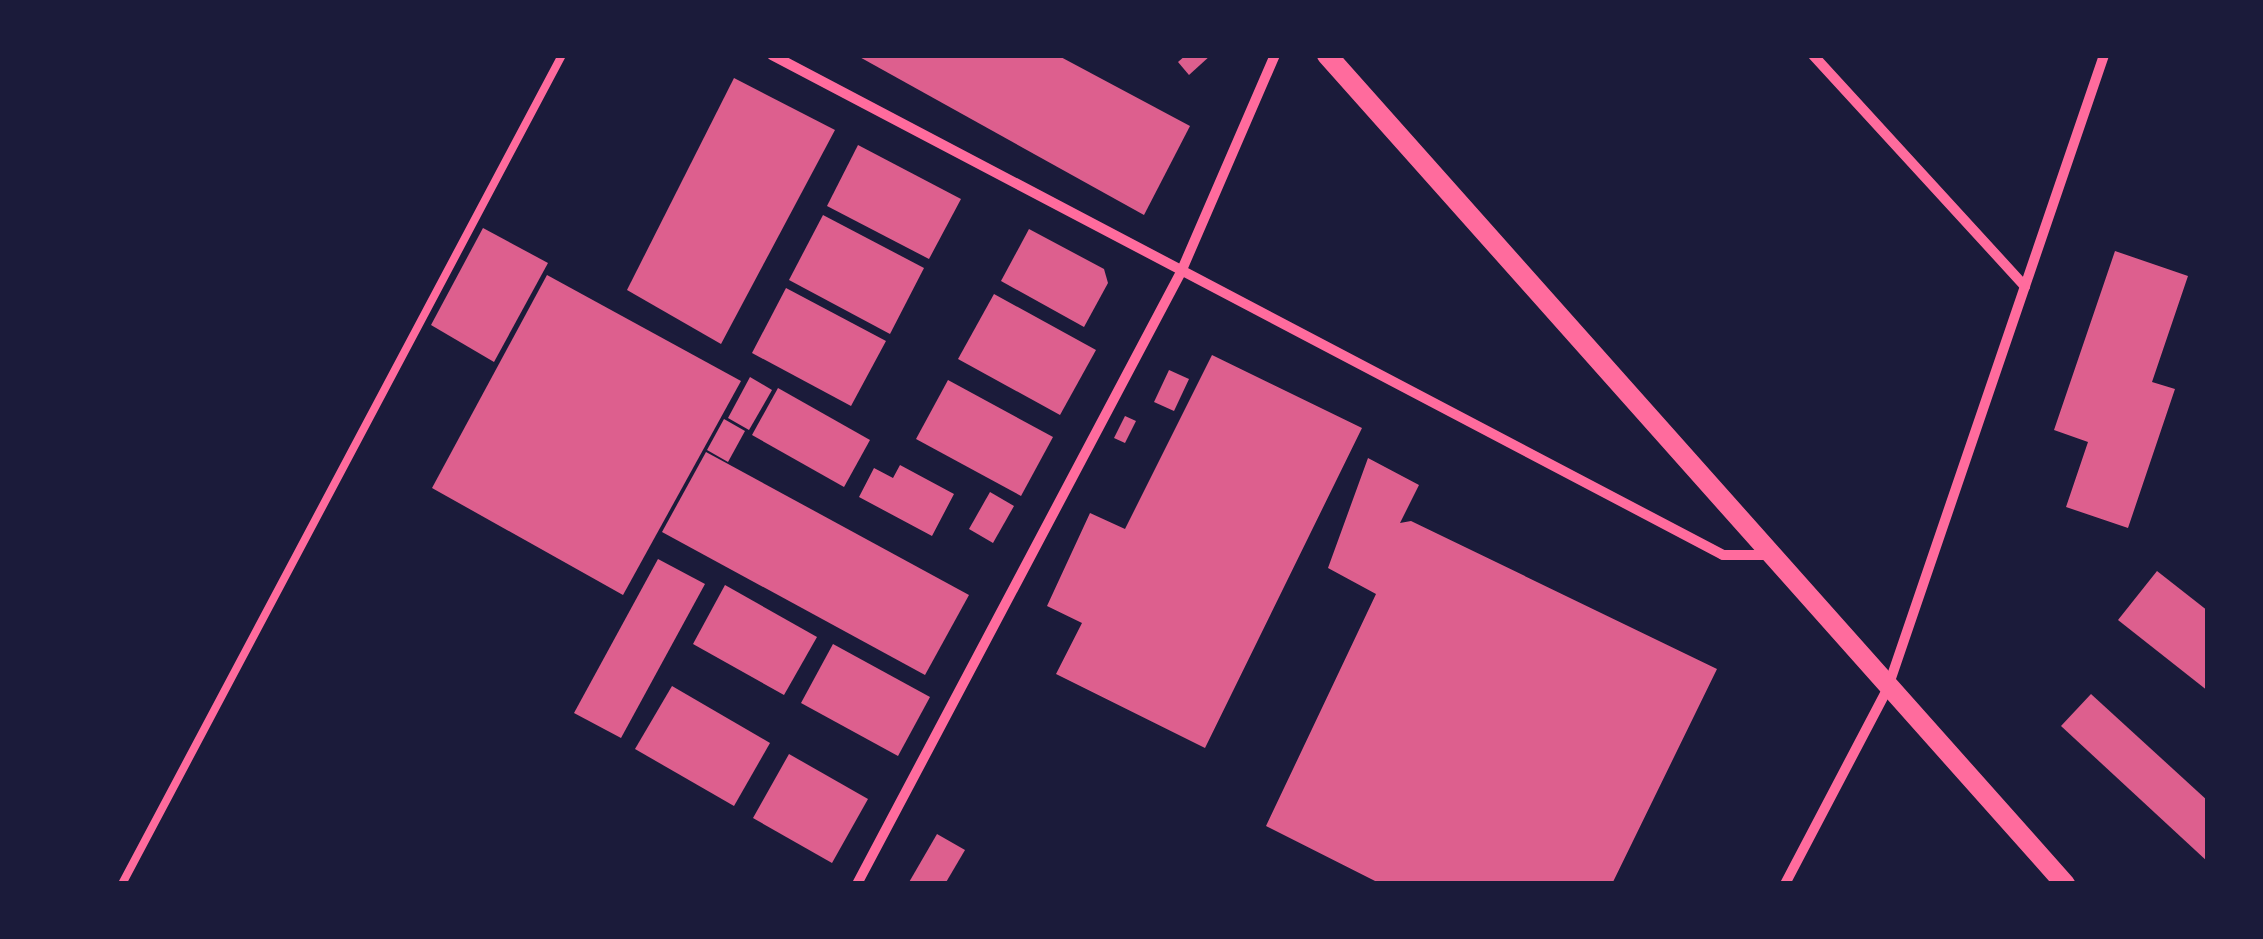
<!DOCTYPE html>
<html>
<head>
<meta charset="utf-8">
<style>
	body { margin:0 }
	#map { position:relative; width:2263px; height:939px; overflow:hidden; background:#1b1b3a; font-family:Roboto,sans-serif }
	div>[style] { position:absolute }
	.building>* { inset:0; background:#dd5f8e }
	.service>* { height:8px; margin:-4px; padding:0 4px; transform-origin:4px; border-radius:4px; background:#ff6b9d }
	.minor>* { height:10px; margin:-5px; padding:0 5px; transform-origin:5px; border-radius:5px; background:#ff6b9d }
	.secondary>* { height:20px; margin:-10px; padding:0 10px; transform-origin:10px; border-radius:10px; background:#ff6b9d }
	span { translate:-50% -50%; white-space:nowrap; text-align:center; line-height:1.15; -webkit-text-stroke:8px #1b1b3a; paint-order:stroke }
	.frame { position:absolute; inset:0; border:58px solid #1b1b3a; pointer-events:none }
</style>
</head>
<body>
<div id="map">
	<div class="building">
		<div style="clip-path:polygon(856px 55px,1057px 55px,1190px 126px,1144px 215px)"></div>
		<div style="clip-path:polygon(1186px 55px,1211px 55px,1189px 75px,1178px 62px)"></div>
		<div style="clip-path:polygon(734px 78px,835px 130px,721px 344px,627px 290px)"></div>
		<div style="clip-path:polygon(858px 145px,961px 199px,929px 259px,827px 206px)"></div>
		<div style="clip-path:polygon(823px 215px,924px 268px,890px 334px,789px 280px)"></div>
		<div style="clip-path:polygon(483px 228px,548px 263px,494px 362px,431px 325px)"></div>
		<div style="clip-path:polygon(1029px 229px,1104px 269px,1108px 283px,1084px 327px,1001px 281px)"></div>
		<div style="clip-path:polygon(2115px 251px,2188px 276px,2152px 382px,2175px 389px,2128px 528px,2066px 507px,2088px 442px,2054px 430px)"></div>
		<div style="clip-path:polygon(547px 275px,741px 381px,623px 595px,432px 488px)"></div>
		<div style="clip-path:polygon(786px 288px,886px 341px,851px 406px,752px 353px)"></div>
		<div style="clip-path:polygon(994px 294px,1096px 350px,1060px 415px,958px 359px)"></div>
		<div style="clip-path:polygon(1212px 355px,1362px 428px,1205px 748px,1056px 674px,1082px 623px,1047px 606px,1090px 513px,1125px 529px)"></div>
		<div style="clip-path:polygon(1169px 370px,1189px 379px,1174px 411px,1154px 402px)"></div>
		<div style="clip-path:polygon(750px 377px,772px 390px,749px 430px,728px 418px)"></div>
		<div style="clip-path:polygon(948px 380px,1053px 437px,1021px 496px,916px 439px)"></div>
		<div style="clip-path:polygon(778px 388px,870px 440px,844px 487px,752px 435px)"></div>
		<div style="clip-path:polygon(1125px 416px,1136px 421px,1125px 443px,1114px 438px)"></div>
		<div style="clip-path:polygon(724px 419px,745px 431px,728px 462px,707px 450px)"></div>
		<div style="clip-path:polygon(706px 452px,969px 595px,925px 675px,662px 532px)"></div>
		<div style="clip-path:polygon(1368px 458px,1419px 485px,1400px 523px,1411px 521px,1717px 669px,1612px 884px,1381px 884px,1266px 826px,1376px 594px,1328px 568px)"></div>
		<div style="clip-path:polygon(900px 465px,954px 494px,932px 536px,859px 497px,874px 468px,893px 478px)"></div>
		<div style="clip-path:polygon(990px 492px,1014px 506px,993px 543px,969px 529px)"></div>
		<div style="clip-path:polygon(658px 559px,705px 584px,621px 738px,574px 713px)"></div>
		<div style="clip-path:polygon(2157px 571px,2208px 611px,2208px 691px,2118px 620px)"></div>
		<div style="clip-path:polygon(725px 585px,817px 637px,784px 695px,693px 644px)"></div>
		<div style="clip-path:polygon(833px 644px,930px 697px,898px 756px,801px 703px)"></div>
		<div style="clip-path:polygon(672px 686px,770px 743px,734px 806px,635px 749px)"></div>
		<div style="clip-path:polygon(2091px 694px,2208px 801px,2208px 862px,2061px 726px)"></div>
		<div style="clip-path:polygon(789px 754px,868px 799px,832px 863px,753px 818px)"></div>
		<div style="clip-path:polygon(937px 834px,965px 850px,945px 884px,908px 884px)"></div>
	</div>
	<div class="service">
		<div style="left:122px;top:884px;width:939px;rotate:-62.04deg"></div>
	</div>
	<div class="minor">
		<div style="left:772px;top:55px;width:1074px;rotate:27.73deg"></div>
		<div style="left:1723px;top:555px;width:46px"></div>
		<div style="left:1813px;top:55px;width:314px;rotate:47.5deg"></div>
		<div style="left:857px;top:884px;width:692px;rotate:-62.1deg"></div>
		<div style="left:1181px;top:272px;width:236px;rotate:-66.6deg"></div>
		<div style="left:1785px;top:884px;width:219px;rotate:-62.3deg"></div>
		<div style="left:1887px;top:690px;width:671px;rotate:-71.13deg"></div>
	</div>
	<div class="secondary">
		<div style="left:1327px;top:55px;width:1110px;rotate:48.32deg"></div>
	</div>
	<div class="frame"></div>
</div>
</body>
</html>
